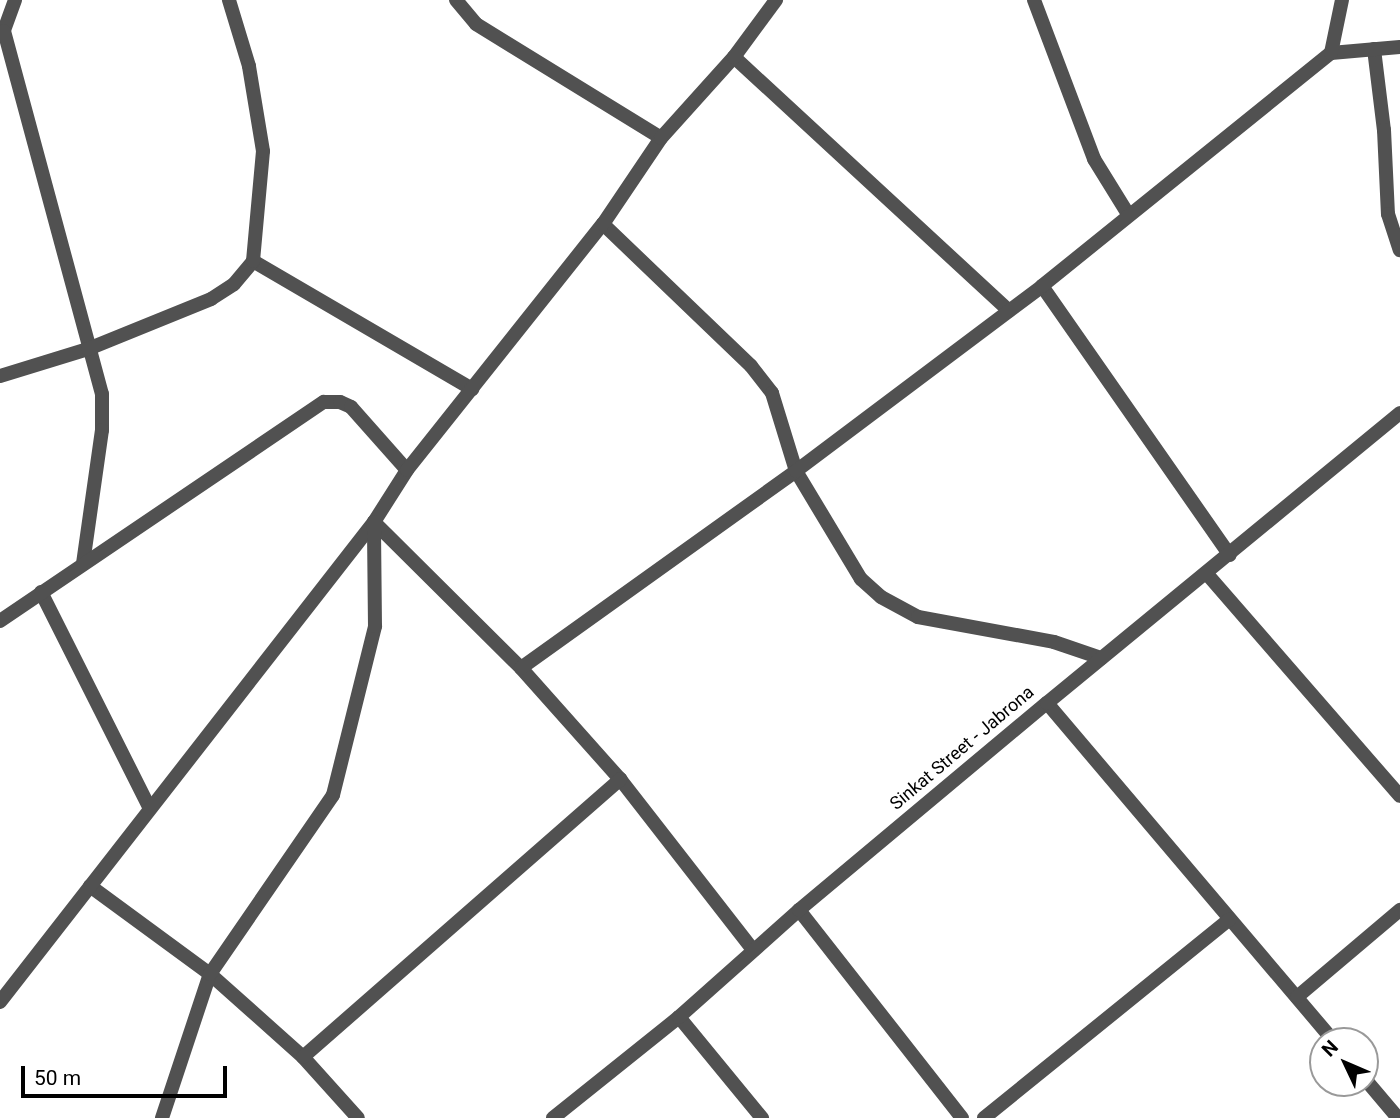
<!DOCTYPE html>
<html>
<head>
<meta charset="utf-8">
<style>
	body { margin:0 }
	#map { position:relative; width:1400px; height:1118px; overflow:hidden; background:#fff; font-family:Roboto,sans-serif }
	div>[style] { position:absolute }
	.minor>* { height:14px; margin:-7px; padding:0 7px; transform-origin:7px; border-radius:7px; background:#515151 }
	span { translate:-50% -50%; white-space:nowrap; text-align:center; line-height:1.15; -webkit-text-stroke:6px #fff; paint-order:stroke }
	.street-label { font-size:18px; color:#000 }
	.north { position:absolute; left:1309px; top:1027px; width:70px; height:70px; box-sizing:border-box; background:#fff; border:2px solid #999; border-radius:50%; rotate:314deg; font-size:19px; font-weight:700; line-height:28px; text-align:center; color:#000 }
	.north::after { content:''; display:block; margin:auto; width:24px; height:32px; background:#000; clip-path:polygon(50% 0,100% 100%,50% 72%,0 100%) }
	.scale { position:absolute; left:21px; top:1066px; width:206px; height:32px; box-sizing:border-box; border:4px solid #000; border-top:0; padding-left:9px; font-size:21px; line-height:24px; white-space:nowrap; color:#000; -webkit-text-stroke:5px #fff; paint-order:stroke }
</style>
</head>
<body>
<div id="map">
	<div class="minor">
		<div style="left:15px;top:0;width:33px;rotate:110deg"></div>
		<div style="left:4px;top:31px;width:376px;rotate:74.9deg"></div>
		<div style="left:102px;top:394px;width:36px;rotate:90deg"></div>
		<div style="left:102px;top:430px;width:134px;rotate:98.1deg"></div>
		<div style="left:456px;top:0;width:31px;rotate:50deg"></div>
		<div style="left:476px;top:24px;width:217px;rotate:31.6deg"></div>
		<div style="left:1034px;top:0;width:170px;rotate:69.3deg"></div>
		<div style="left:1094px;top:159px;width:65px;rotate:58.3deg"></div>
		<div style="left:1374px;top:49px;width:82px;rotate:83deg"></div>
		<div style="left:1384px;top:130px;width:84px;rotate:87.3deg"></div>
		<div style="left:1388px;top:214px;width:38px;rotate:72deg"></div>
		<div style="left:1331px;top:53px;width:69px;rotate:-5deg"></div>
		<div style="left:734px;top:57px;width:374px;rotate:42.7deg"></div>
		<div style="left:603px;top:224px;width:205px;rotate:43.8deg"></div>
		<div style="left:751px;top:366px;width:34px;rotate:52deg"></div>
		<div style="left:772px;top:393px;width:82px;rotate:72.9deg"></div>
		<div style="left:796px;top:471px;width:126px;rotate:59deg"></div>
		<div style="left:861px;top:579px;width:27px;rotate:42deg"></div>
		<div style="left:881px;top:597px;width:42px;rotate:28.4deg"></div>
		<div style="left:918px;top:617px;width:138px;rotate:10.4deg"></div>
		<div style="left:1054px;top:642px;width:50px;rotate:18.8deg"></div>
		<div style="left:253px;top:261px;width:254px;rotate:30.3deg"></div>
		<div style="left:1042px;top:286px;width:328px;rotate:55.1deg"></div>
		<div style="left:0;top:376px;width:92px;rotate:-17.1deg"></div>
		<div style="left:88px;top:349px;width:133px;rotate:-22.1deg"></div>
		<div style="left:211px;top:299px;width:27px;rotate:-33deg"></div>
		<div style="left:234px;top:284px;width:30px;rotate:-50deg"></div>
		<div style="left:253px;top:261px;width:110px;rotate:-84.8deg"></div>
		<div style="left:263px;top:151px;width:86px;rotate:-99.4deg"></div>
		<div style="left:249px;top:66px;width:69px;rotate:-106.9deg"></div>
		<div style="left:374px;top:522px;width:207px;rotate:44.8deg"></div>
		<div style="left:521px;top:668px;width:149px;rotate:48.3deg"></div>
		<div style="left:620px;top:779px;width:217px;rotate:52.1deg"></div>
		<div style="left:1207px;top:574px;width:294px;rotate:49deg"></div>
		<div style="left:41px;top:592px;width:241px;rotate:63.3deg"></div>
		<div style="left:0;top:621px;width:391px;rotate:-34.1deg"></div>
		<div style="left:324px;top:402px;width:16px"></div>
		<div style="left:340px;top:402px;width:12px;rotate:24deg"></div>
		<div style="left:351px;top:407px;width:84px;rotate:48.4deg"></div>
		<div style="left:521px;top:668px;width:338px;rotate:-35.6deg"></div>
		<div style="left:796px;top:471px;width:308px;rotate:-36.9deg"></div>
		<div style="left:1042px;top:286px;width:371px;rotate:-38.9deg"></div>
		<div style="left:1331px;top:53px;width:54px;rotate:-78.3deg"></div>
		<div style="left:1047px;top:703px;width:443px;rotate:49.7deg"></div>
		<div style="left:90px;top:886px;width:149px;rotate:36.3deg"></div>
		<div style="left:210px;top:974px;width:125px;rotate:41.7deg"></div>
		<div style="left:303px;top:1057px;width:82px;rotate:48deg"></div>
		<div style="left:799px;top:910px;width:264px;rotate:51.9deg"></div>
		<div style="left:1297px;top:997px;width:135px;rotate:-40.2deg"></div>
		<div style="left:0;top:1002px;width:609px;rotate:-52.08deg"></div>
		<div style="left:374px;top:522px;width:62px;rotate:-57.6deg"></div>
		<div style="left:407px;top:470px;width:315px;rotate:-51.5deg"></div>
		<div style="left:603px;top:224px;width:104px;rotate:-56deg"></div>
		<div style="left:661px;top:138px;width:109px;rotate:-48deg"></div>
		<div style="left:734px;top:57px;width:71px;rotate:-53.6deg"></div>
		<div style="left:679px;top:1017px;width:131px;rotate:50.6deg"></div>
		<div style="left:303px;top:1057px;width:422px;rotate:-41.2deg"></div>
		<div style="left:1365px;top:1079px;width:51px;rotate:49.8deg"></div>
		<div style="left:162px;top:1118px;width:152px;rotate:-71.6deg"></div>
		<div style="left:210px;top:974px;width:217px;rotate:-55.5deg"></div>
		<div style="left:333px;top:795px;width:174px;rotate:-76deg"></div>
		<div style="left:375px;top:626px;width:104px;rotate:-90.6deg"></div>
		<div style="left:553px;top:1118px;width:161px;rotate:-38.7deg"></div>
		<div style="left:679px;top:1017px;width:161px;rotate:-41.7deg"></div>
		<div style="left:799px;top:910px;width:323px;rotate:-39.9deg"></div>
		<div style="left:1047px;top:703px;width:457px;rotate:-39.4deg"></div>
		<div style="left:984px;top:1118px;width:316px;rotate:-39deg"></div>
	</div>
	<div class="street-label">
		<span style="left:962px;top:748px;rotate:-40deg">Sinkat Street - Jabrona</span>
	</div>
	<div class="north">N</div>
	<div class="scale">50 m</div>
</div>
</body>
</html>
